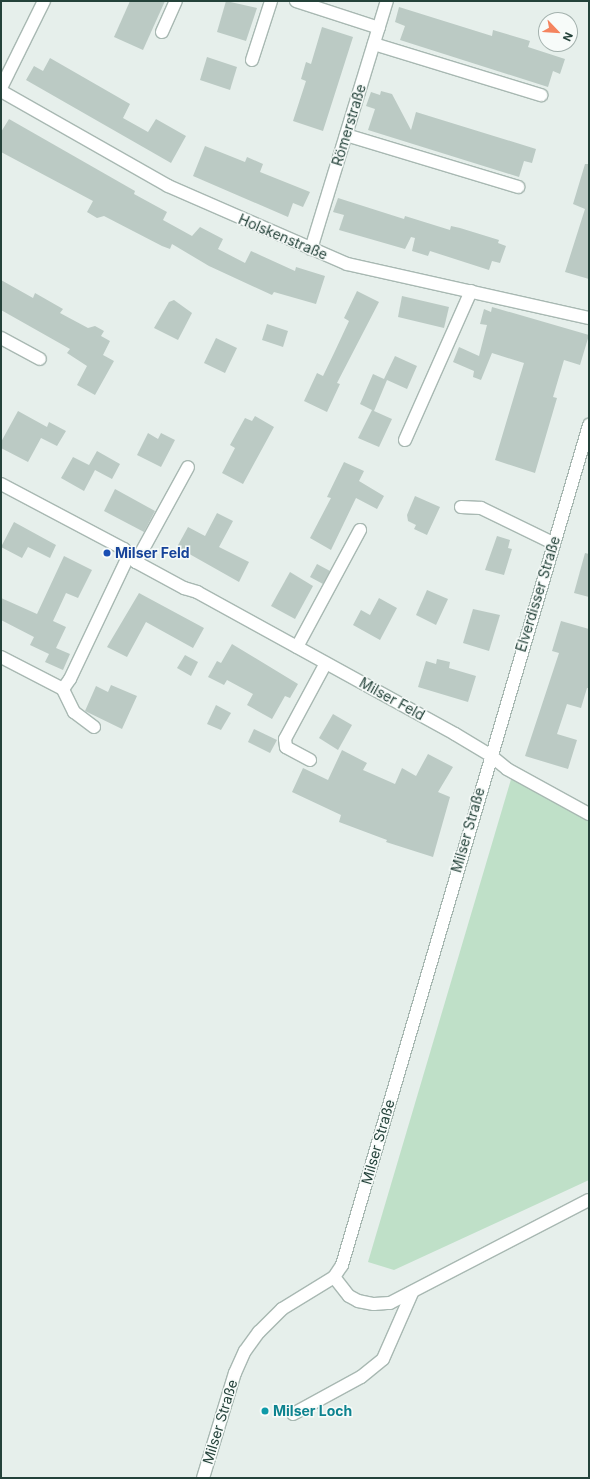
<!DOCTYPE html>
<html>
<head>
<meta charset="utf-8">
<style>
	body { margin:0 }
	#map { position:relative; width:590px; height:1479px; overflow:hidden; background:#e6efeb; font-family:Inter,sans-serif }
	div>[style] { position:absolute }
	.green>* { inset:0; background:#bfe0c8 }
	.building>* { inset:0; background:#bbcac4 }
	.roads { filter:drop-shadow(1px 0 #a8b8b2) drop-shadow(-1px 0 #a8b8b2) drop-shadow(0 1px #a8b8b2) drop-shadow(0 -1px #a8b8b2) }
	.minor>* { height:12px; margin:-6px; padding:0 6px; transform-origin:6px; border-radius:6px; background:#fff }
	.dots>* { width:11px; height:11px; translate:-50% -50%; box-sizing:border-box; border:2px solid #f7fbf9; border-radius:50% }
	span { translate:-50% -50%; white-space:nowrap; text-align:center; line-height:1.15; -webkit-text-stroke:3px #f7fbf9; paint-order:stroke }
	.street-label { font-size:14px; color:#24423a }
	.transit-label { font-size:14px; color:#164399; font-weight:700 }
	.left { translate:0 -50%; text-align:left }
	.culture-label { font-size:14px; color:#0d838f; font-weight:700 }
	.frame { position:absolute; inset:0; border:2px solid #24423a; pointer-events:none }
	.north { position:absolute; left:538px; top:12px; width:40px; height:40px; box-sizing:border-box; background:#f7fbf9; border:1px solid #a3b1ad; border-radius:50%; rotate:115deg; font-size:11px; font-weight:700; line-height:16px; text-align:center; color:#24423a }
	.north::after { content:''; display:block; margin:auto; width:14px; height:18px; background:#f4845f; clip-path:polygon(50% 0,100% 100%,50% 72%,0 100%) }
</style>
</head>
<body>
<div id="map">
	<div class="green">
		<div style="clip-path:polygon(512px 776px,589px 819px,589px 1180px,394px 1270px,368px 1262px)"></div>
	</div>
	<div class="building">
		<div style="clip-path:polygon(130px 1px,165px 1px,143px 50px,114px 37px)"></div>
		<div style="clip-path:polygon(226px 1px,257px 8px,246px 41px,217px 32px)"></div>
		<div style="clip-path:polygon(399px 7px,492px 36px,493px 30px,530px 41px,528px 47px,565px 59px,560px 74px,553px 71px,548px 87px,400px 40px,405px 26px,395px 22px)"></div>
		<div style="clip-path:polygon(322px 27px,353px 37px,323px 131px,293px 121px,306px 81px,301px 79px,306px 62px,311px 64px)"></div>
		<div style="clip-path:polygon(207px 57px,237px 67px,230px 90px,200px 80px)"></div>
		<div style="clip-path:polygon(50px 58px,130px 104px,123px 118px,148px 132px,156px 119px,186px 136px,171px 163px,26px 80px,34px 66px,43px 71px)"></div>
		<div style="clip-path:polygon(381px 91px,392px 94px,411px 130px,416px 112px,536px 149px,532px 163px,524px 161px,519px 177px,368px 130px,375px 109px,366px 106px,371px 92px,380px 95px)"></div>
		<div style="clip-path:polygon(9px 119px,135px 191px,134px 194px,167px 212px,163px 220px,192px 236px,200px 227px,223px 239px,218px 249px,245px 263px,251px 251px,295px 271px,296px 267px,325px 276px,316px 304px,274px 292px,272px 295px,209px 266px,172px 244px,170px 249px,162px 246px,104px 216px,97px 218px,87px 212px,93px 201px,1px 152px,1px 132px)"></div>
		<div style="clip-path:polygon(205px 146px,245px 162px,247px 157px,263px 164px,260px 172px,310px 192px,303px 207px,293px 203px,288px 217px,193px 176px)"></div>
		<div style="clip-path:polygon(585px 164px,589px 164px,589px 279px,565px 272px,585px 209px,573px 204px)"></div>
		<div style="clip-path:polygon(338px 198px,404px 219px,405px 216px,450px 230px,451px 226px,460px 228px,499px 240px,498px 243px,506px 246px,500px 263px,492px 261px,489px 270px,430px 251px,428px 256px,412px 251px,415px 238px,411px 237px,405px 249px,339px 230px,344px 215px,333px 212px)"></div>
		<div style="clip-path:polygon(1px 280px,33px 298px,35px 293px,63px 309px,60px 313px,88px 328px,95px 326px,104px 331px,101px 336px,110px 341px,103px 355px,114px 361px,95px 395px,77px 385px,87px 366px,67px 353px,70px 349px,1px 310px)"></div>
		<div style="clip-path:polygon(357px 291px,379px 302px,337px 383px,340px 384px,327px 412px,304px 401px,317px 373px,323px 376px,335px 351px,349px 321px,344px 318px)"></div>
		<div style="clip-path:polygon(402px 296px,449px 307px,444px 328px,398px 317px)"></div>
		<div style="clip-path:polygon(174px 300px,192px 313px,178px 340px,154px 328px,169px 302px)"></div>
		<div style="clip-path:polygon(492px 307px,589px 335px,580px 365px,564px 360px,553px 397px,557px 398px,535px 473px,495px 460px,524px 363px,492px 353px,481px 380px,473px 377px,474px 371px,453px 362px,459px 347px,479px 356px,487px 325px,480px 324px,484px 309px,491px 312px)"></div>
		<div style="clip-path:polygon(267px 324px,288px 331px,283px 347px,262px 340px)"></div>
		<div style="clip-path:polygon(216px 338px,237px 348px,225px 373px,204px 363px)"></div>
		<div style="clip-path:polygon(395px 356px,417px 366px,407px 389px,387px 380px,374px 411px,392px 419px,379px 447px,358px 438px,372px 410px,360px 404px,373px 374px,384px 379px)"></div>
		<div style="clip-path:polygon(18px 411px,47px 427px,49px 422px,66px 431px,57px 446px,41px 438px,28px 462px,1px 448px,1px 442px)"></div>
		<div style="clip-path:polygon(255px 416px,274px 427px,243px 484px,222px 473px,235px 448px,230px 445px,245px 418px,252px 421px)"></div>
		<div style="clip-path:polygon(148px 433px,158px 439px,161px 433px,175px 440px,161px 467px,137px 455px)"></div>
		<div style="clip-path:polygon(97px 451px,120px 464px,112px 479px,95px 470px,84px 491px,61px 478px,73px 457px,89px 465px)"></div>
		<div style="clip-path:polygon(344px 462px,364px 471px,359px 481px,384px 496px,377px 509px,356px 498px,331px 550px,310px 538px,331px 498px,327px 497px)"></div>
		<div style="clip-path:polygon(115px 489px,155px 511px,144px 532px,104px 511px)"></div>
		<div style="clip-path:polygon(415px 496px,440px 507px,427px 535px,414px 529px,416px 525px,408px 521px,407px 515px)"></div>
		<div style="clip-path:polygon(217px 513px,233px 521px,219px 547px,249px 562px,239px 582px,177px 547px,188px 527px,205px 536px)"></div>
		<div style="clip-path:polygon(14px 522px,56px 545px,50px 558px,28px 547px,22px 558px,1px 547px)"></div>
		<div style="clip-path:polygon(497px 536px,510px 540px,508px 548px,512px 549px,504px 575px,485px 570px)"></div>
		<div style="clip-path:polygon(585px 553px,589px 554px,589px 597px,574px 593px)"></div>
		<div style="clip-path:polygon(64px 556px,92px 570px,78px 598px,66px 593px,53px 621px,66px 627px,56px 648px,70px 654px,63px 670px,45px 662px,49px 654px,30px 645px,34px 637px,1px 620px,1px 598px,37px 614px)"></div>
		<div style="clip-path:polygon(317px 564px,330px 571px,323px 584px,310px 577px)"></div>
		<div style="clip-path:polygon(290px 572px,313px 586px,295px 619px,271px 606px)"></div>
		<div style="clip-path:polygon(427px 590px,448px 599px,436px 625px,416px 615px)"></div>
		<div style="clip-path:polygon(139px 593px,204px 628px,193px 648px,146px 622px,127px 657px,107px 647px)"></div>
		<div style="clip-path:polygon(379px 598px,397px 608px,380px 640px,353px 625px,361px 610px,370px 615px)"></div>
		<div style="clip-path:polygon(473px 609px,500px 615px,489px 651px,463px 643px)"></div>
		<div style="clip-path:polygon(561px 621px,589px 629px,589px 688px,587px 688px,581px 708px,567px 704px,557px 734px,577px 740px,568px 769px,525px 756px,559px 653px,552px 651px)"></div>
		<div style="clip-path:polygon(232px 644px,298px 684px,290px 698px,285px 696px,272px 719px,247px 705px,253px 694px,227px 680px,224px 685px,208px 677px,217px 661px,221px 663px)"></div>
		<div style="clip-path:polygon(185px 655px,198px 662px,191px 676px,177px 668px)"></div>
		<div style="clip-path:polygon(437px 659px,450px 662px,449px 668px,476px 676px,468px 702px,418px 687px,426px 661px,436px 664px)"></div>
		<div style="clip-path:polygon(111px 685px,137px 696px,122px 729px,85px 711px,96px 686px,108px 692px)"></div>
		<div style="clip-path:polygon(216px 705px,231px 713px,221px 730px,207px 724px)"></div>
		<div style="clip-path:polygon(333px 714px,352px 725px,338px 750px,319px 738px)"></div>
		<div style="clip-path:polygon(254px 729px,277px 740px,270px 753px,248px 742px)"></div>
		<div style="clip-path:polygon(342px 750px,367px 763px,363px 770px,395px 784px,402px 768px,416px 776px,428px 754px,453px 767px,438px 792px,450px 797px,433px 857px,386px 842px,387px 840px,339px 822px,341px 815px,292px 792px,303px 768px,328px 780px)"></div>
	</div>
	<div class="roads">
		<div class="minor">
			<div style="left:296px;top:1px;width:87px;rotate:18deg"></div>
			<div style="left:162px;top:32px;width:34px;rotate:-66deg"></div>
			<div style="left:374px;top:44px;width:175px;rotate:17deg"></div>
			<div style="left:252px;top:60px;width:62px;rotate:-72.1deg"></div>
			<div style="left:1px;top:88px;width:97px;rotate:-63.7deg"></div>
			<div style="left:1px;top:91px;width:192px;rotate:29.6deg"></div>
			<div style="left:168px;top:186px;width:195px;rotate:23.5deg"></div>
			<div style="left:347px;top:264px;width:248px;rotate:12.6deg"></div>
			<div style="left:346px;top:135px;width:180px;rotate:16.8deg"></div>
			<div style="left:311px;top:249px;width:259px;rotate:-73deg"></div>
			<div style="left:1px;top:338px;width:44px;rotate:28.3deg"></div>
			<div style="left:405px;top:440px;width:163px;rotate:-66.1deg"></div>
			<div style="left:1px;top:484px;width:139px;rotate:27.9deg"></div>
			<div style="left:124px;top:549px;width:18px;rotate:47deg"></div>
			<div style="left:136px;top:562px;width:55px;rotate:28.4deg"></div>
			<div style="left:184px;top:588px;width:14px;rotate:17deg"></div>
			<div style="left:197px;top:592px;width:294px;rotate:28.8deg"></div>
			<div style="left:455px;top:734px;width:41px;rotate:31deg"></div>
			<div style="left:490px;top:755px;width:22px;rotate:39deg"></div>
			<div style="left:507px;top:769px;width:94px;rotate:28.8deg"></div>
			<div style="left:461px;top:507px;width:20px;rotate:3deg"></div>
			<div style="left:481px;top:508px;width:80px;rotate:25.9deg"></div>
			<div style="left:136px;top:562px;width:108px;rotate:-61.3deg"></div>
			<div style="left:297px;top:647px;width:133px;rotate:-61.7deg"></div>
			<div style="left:1px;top:657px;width:70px;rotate:27.3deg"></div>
			<div style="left:94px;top:727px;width:25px;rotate:-143deg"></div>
			<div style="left:74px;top:712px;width:25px;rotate:-116deg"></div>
			<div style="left:63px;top:689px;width:12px;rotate:-55deg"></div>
			<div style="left:70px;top:679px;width:137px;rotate:-64.6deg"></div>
			<div style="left:310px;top:760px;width:27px;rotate:-152deg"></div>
			<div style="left:286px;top:747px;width:8px;rotate:-97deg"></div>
			<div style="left:285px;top:739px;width:86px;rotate:-61.7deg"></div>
			<div style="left:334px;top:1277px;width:24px;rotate:52deg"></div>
			<div style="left:349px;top:1296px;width:10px;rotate:29deg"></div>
			<div style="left:358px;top:1301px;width:16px;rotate:11deg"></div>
			<div style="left:374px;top:1304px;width:16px;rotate:-4deg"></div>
			<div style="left:390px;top:1303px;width:224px;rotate:-27.4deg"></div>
			<div style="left:293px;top:1414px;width:77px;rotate:-28.6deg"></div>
			<div style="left:361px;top:1377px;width:28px;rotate:-39deg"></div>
			<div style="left:383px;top:1359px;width:72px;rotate:-66.3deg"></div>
			<div style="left:203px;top:1478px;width:110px;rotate:-73.1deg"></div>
			<div style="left:235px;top:1373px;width:24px;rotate:-66deg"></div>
			<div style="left:245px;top:1351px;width:24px;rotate:-54deg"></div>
			<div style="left:259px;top:1332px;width:33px;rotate:-45deg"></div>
			<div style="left:282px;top:1309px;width:61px;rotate:-31.6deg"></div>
			<div style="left:334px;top:1277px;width:14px;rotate:-56deg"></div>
			<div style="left:342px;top:1265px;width:876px;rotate:-73.61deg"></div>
		</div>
	</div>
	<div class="dots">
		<div style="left:107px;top:553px;background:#1a4fb4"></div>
		<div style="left:265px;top:1411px;background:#0f9aa8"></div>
	</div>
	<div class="street-label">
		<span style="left:349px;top:125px;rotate:-73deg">Römerstraße</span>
		<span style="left:283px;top:237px;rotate:23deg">Holskenstraße</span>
		<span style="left:538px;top:594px;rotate:-73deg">Elverdisser Straße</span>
		<span style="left:392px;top:699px;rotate:29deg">Milser Feld</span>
		<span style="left:468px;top:830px;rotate:-74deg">Milser Straße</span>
		<span style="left:378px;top:1142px;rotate:-74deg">Milser Straße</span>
		<span style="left:220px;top:1422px;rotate:-73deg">Milser Straße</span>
	</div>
	<div class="transit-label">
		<span class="left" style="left:115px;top:553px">Milser Feld</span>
	</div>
	<div class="culture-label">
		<span class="left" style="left:273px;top:1411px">Milser Loch</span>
	</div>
	<div class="frame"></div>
	<div class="north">N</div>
</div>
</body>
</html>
